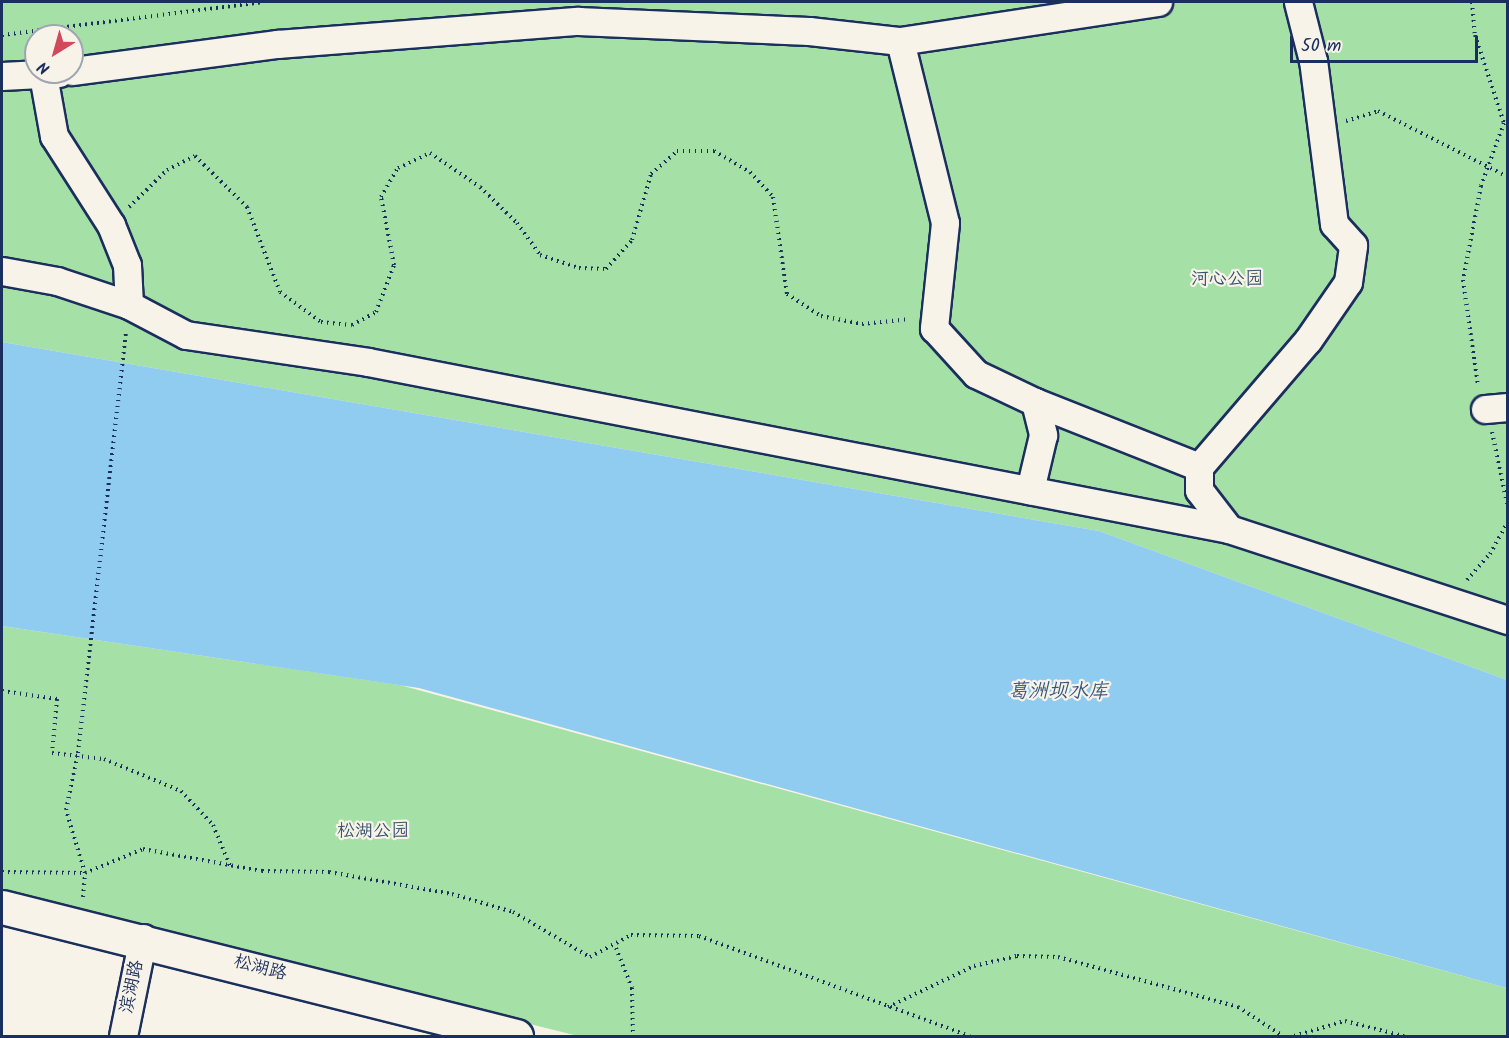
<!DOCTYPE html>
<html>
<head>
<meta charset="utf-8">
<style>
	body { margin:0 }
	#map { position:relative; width:1509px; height:1038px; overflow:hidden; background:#f7f3e8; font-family:Kalam,"LXGW WenKai TC",sans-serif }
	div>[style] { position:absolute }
	.green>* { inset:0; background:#a5e1a6 }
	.water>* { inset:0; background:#90cbf0 }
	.path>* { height:4px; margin-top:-2px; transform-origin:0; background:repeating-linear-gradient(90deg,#1b2f5e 0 1.5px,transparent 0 6px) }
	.roads { filter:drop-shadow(2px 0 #1b2f5e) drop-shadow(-2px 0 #1b2f5e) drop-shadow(0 2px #1b2f5e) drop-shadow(0 -2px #1b2f5e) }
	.minor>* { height:27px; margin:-13.5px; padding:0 13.5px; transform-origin:13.5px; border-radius:13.5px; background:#f7f3e8 }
	.major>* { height:33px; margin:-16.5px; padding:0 16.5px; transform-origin:16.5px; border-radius:16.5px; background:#f7f3e8 }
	span { translate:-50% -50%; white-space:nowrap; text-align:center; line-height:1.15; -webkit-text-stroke:4.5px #f7f3e8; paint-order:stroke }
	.park-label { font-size:18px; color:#37536c }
	.street-label { font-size:18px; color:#1b2f5e }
	.water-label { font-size:20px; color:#385682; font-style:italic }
	.frame { position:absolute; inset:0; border:3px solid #1b2f5e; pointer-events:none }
	.north { position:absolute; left:24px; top:24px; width:60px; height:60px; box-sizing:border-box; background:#f7f3e8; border:2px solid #9fa5b1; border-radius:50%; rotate:217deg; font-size:16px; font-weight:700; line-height:24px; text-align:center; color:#1b2f5e }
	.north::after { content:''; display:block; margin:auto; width:21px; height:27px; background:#d1495b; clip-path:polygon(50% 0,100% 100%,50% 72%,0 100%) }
	.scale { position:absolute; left:1290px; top:36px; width:188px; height:27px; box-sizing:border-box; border:3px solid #1b2f5e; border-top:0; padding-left:8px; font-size:18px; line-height:21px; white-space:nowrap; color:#1b2f5e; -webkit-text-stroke:4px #f7f3e8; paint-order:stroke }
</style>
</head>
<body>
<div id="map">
	<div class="green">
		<div style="clip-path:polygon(evenodd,2px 2px,1507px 2px,1507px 680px,1099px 531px,2px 342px,2px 2px,36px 36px,72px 36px,72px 72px,36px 72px,36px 36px)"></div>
		<div style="clip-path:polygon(2px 626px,400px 685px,1507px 988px,1507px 1036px,578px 1036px,2px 893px)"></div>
	</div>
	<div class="water">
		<div style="clip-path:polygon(2px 342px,1099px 531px,1507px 680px,1507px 988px,419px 688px,2px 626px)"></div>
	</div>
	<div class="path">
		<div style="left:1472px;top:2px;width:33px;rotate:85deg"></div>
		<div style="left:1475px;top:35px;width:93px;rotate:71.8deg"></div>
		<div style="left:1504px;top:123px;width:67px;rotate:110.1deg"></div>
		<div style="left:1481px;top:186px;width:96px;rotate:100.8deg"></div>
		<div style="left:1463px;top:280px;width:106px;rotate:81.9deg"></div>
		<div style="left:2px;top:35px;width:262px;rotate:-7.2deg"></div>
		<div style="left:1346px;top:121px;width:34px;rotate:-17deg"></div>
		<div style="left:1378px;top:111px;width:146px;rotate:26.9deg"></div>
		<div style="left:129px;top:207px;width:53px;rotate:-44.2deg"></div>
		<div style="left:167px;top:170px;width:31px;rotate:-27deg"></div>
		<div style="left:195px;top:156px;width:73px;rotate:44.4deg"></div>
		<div style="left:247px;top:207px;width:91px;rotate:68.8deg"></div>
		<div style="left:280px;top:292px;width:51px;rotate:36.2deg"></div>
		<div style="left:321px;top:322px;width:31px;rotate:6deg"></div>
		<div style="left:352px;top:325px;width:27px;rotate:-28deg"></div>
		<div style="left:376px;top:312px;width:50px;rotate:-69deg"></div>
		<div style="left:394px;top:265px;width:69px;rotate:-100.8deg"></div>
		<div style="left:381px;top:197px;width:34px;rotate:-60deg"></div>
		<div style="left:398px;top:168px;width:35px;rotate:-25deg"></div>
		<div style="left:430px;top:153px;width:60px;rotate:34.2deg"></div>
		<div style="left:480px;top:187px;width:52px;rotate:44.2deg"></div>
		<div style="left:517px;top:223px;width:39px;rotate:54deg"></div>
		<div style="left:540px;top:255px;width:41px;rotate:18.4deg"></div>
		<div style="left:579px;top:268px;width:27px;rotate:2deg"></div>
		<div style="left:606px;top:269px;width:39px;rotate:-48deg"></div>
		<div style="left:632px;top:240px;width:69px;rotate:-73.9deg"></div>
		<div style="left:651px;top:174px;width:35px;rotate:-41deg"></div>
		<div style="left:677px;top:151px;width:37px"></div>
		<div style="left:714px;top:151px;width:42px;rotate:30.3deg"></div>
		<div style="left:750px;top:172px;width:34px;rotate:47deg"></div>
		<div style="left:773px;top:197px;width:98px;rotate:81.8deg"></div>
		<div style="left:787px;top:294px;width:40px;rotate:32.9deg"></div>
		<div style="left:821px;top:316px;width:42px;rotate:11deg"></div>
		<div style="left:862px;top:324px;width:48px;rotate:-5.9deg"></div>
		<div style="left:1492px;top:432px;width:78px;rotate:78.1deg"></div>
		<div style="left:1467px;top:580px;width:35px;rotate:-49deg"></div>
		<div style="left:1490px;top:554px;width:38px;rotate:-61deg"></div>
		<div style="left:2px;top:691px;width:56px;rotate:8.3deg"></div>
		<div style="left:57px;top:699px;width:54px;rotate:95.3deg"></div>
		<div style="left:52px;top:753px;width:52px;rotate:6.6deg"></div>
		<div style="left:104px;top:759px;width:83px;rotate:22.6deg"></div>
		<div style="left:181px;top:791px;width:47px;rotate:46.7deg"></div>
		<div style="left:213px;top:825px;width:47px;rotate:67.3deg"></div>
		<div style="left:2px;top:872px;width:83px;rotate:0.7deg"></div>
		<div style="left:85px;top:873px;width:63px;rotate:-22.5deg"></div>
		<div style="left:143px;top:849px;width:121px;rotate:10.5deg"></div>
		<div style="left:262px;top:871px;width:67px;rotate:0.9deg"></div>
		<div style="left:329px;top:872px;width:125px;rotate:10.1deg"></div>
		<div style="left:452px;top:894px;width:64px;rotate:16.4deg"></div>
		<div style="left:513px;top:912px;width:89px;rotate:30.3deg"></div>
		<div style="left:590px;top:957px;width:47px;rotate:-28.2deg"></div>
		<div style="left:631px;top:935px;width:68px;rotate:0.8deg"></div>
		<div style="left:699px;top:936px;width:289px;rotate:20.3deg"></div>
		<div style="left:83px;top:897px;width:24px;rotate:-85deg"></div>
		<div style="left:85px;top:873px;width:66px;rotate:-106.8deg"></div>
		<div style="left:66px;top:810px;width:58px;rotate:-78.1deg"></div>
		<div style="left:78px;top:753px;width:423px;rotate:-83.5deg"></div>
		<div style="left:616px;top:948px;width:43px;rotate:68.2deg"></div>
		<div style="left:632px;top:988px;width:48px;rotate:88.8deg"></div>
		<div style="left:888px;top:1007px;width:95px;rotate:-25.5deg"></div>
		<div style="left:974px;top:966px;width:44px;rotate:-13.1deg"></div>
		<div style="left:1017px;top:956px;width:41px;rotate:1.4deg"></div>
		<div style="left:1058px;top:957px;width:187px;rotate:15.5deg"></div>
		<div style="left:1238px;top:1007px;width:54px;rotate:32.8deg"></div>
		<div style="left:1294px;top:1036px;width:53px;rotate:-16.4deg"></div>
		<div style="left:1345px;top:1021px;width:61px;rotate:14.3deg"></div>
	</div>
	<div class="roads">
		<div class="minor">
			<div style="left:900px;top:41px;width:187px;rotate:76.1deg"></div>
			<div style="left:945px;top:223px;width:106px;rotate:96deg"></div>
			<div style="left:934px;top:328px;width:62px;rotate:47.6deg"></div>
			<div style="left:976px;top:374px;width:65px;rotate:25.4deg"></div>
			<div style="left:1035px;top:402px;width:34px;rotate:76deg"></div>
			<div style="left:1043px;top:435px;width:57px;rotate:103.3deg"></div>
			<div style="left:72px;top:71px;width:207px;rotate:-7.5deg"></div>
			<div style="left:277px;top:44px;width:302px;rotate:-4.4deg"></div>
			<div style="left:578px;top:21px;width:231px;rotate:2.5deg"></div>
			<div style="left:809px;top:31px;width:92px;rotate:6.3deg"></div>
			<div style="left:900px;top:41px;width:261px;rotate:-8.6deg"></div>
			<div style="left:43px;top:75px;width:62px;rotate:79.8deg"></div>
			<div style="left:54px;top:136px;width:106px;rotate:57.4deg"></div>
			<div style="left:111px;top:225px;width:43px;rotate:68.2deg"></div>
			<div style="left:127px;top:265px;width:40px;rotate:87.1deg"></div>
			<div style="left:2px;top:76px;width:57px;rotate:-3deg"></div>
			<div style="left:2px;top:271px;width:56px;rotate:10.3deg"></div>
			<div style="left:57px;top:281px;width:76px;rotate:18.4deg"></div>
			<div style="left:129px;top:305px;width:64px;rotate:27.8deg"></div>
			<div style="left:186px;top:335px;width:184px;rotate:8.4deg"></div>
			<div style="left:368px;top:362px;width:877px;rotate:10.98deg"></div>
			<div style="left:1229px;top:529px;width:293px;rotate:18.1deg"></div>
			<div style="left:1035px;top:402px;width:176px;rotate:21.6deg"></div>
			<div style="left:1485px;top:409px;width:23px;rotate:-5deg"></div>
			<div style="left:1229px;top:529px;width:49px;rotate:-127.6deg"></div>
			<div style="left:1199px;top:490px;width:23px;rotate:-90deg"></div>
			<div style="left:1199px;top:467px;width:167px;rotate:-49.4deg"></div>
			<div style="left:1308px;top:340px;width:70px;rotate:-55.4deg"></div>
			<div style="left:1348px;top:282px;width:37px;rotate:-82deg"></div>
			<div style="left:1353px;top:245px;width:28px;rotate:-132deg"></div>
			<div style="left:1334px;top:224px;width:164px;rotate:-97.3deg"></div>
			<div style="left:1313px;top:61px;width:61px;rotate:-104.3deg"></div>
			<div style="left:123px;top:1036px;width:100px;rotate:-78.5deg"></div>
		</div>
		<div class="major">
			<div style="left:2px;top:907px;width:530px;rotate:14.09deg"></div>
		</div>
	</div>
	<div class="park-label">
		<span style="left:1227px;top:280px">河心公园</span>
		<span style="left:373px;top:832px">松湖公园</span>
	</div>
	<div class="street-label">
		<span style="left:260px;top:969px;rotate:15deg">松湖路</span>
		<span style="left:133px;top:987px;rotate:-78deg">滨湖路</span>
	</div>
	<div class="water-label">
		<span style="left:1058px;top:692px">葛洲坝水库</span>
	</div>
	<div class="frame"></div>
	<div class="north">N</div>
	<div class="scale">50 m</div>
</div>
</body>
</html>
